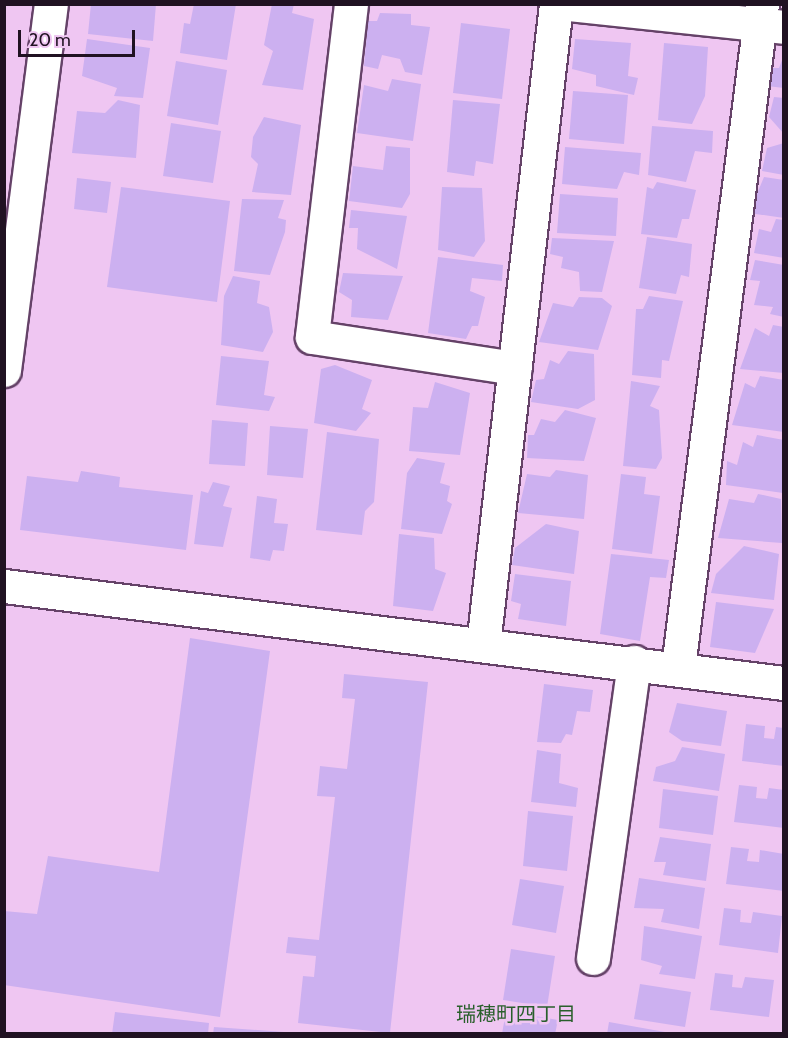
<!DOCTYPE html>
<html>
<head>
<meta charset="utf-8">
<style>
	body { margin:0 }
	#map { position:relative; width:788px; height:1038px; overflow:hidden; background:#efc6f2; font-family:Cabin,"Noto Sans JP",sans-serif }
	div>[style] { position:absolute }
	.building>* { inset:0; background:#ccb0f0 }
	.roads { filter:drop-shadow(2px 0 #654268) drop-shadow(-2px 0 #654268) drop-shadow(0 2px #654268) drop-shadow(0 -2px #654268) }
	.minor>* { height:33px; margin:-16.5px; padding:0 16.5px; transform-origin:16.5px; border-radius:16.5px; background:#fff }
	.tertiary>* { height:33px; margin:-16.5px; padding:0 16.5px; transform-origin:16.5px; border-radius:16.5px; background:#fff }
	span { translate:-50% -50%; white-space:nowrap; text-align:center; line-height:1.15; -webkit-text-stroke:5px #efc6f2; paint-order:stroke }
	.neighbourhood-label { font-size:20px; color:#295f2b }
	.frame { position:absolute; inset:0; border:6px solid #201222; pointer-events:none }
	.scale { position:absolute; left:18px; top:30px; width:117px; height:27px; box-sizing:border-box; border:3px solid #201222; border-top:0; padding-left:8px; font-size:18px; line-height:21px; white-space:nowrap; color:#201222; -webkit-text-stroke:4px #efc6f2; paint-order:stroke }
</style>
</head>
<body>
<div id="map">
	<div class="building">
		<div style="clip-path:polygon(91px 4px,156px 4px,153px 41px,88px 34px)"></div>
		<div style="clip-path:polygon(194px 4px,236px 4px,227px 60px,180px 53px,184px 23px,190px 24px)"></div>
		<div style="clip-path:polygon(272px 4px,294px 4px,292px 13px,314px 19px,303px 90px,262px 85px,273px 51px,264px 45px)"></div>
		<div style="clip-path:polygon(380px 13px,411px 14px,411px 25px,430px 27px,422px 75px,405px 72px,400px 59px,382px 55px,378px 69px,364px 66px,368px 21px,377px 21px)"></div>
		<div style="clip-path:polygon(461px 23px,510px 29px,502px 99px,453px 93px)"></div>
		<div style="clip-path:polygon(87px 39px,150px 48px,143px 98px,114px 96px,117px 88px,82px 76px)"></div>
		<div style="clip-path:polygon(575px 39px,631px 43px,628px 76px,638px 78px,634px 95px,596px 86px,596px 75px,572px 69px)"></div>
		<div style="clip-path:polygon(664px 43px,708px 47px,705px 96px,692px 124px,658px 120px)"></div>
		<div style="clip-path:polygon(784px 55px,784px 88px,767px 86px,770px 68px,779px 68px)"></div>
		<div style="clip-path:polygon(176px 61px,227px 70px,218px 125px,167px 116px)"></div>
		<div style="clip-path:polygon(392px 79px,421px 84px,413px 141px,357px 133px,364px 85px,388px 91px)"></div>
		<div style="clip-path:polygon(573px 91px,628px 95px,624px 144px,569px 139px)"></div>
		<div style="clip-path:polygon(774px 97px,784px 98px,784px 134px,769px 117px)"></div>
		<div style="clip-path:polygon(118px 100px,140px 105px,136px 158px,72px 153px,77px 111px,105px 113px)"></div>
		<div style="clip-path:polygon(453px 100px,500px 104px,493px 164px,476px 161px,474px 176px,447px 172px)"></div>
		<div style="clip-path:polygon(264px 117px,301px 125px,291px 195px,252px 192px,258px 164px,251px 157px,253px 137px)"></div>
		<div style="clip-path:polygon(171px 123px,221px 131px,213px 183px,163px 176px)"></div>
		<div style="clip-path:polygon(652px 126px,713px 131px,712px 153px,695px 151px,686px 182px,648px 175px)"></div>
		<div style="clip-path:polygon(784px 143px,784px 175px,762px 171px,767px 148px)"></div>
		<div style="clip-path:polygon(386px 146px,410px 148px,410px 194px,402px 208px,349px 201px,353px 166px,383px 170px)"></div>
		<div style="clip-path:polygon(565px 147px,641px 153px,639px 175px,624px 172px,617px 189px,562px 184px)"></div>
		<div style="clip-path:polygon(764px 177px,784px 180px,784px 218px,749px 213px)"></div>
		<div style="clip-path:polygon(77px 178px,111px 182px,107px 213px,74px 209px)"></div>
		<div style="clip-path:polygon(657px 182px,696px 190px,689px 219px,682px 219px,677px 238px,641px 234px,647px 187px,653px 189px)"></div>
		<div style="clip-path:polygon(121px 187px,230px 201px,217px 302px,107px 287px)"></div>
		<div style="clip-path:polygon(442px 187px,482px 188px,485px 241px,474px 257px,438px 250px)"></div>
		<div style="clip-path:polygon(560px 194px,618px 198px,616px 236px,557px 233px)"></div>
		<div style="clip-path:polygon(242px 199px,284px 200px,278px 218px,286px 220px,285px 232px,270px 275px,234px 271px)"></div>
		<div style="clip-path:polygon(351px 210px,407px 216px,397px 269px,357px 249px,358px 228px,349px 228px)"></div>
		<div style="clip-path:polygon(776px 219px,784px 220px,784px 258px,754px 253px,759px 229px,771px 232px)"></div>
		<div style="clip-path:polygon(647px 237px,692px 244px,689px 277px,681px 275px,676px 294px,639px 288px)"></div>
		<div style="clip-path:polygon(552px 238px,614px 241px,602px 292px,580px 291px,579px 272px,561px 268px,563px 257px,550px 254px)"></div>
		<div style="clip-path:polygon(438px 257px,503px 265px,502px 281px,472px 278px,470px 291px,485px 297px,478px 326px,472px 326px,466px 339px,428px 333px)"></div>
		<div style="clip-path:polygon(755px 260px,784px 265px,784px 317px,770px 314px,773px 307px,754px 305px,760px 281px,750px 280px)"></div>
		<div style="clip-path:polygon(343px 273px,403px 276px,388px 320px,351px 317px,352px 300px,339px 292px)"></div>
		<div style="clip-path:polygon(233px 276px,260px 281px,257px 303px,269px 307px,273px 332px,263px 352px,221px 345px,224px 296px)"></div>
		<div style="clip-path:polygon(649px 296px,683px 301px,669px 361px,662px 360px,661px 378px,632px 375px,636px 309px,643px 309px)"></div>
		<div style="clip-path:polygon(579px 297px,602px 298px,612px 306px,598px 350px,539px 342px,553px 303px,573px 307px)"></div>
		<div style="clip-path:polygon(773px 325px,784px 327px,784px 373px,740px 369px,755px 328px,769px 336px)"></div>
		<div style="clip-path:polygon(568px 351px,594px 354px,595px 400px,578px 409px,531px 402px,536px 380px,544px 379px,550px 360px,559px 364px)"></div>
		<div style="clip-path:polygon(221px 356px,269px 361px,264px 395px,275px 397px,269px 411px,216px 405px)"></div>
		<div style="clip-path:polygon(335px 365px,372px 380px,362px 409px,371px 413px,356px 431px,314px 423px,321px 369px)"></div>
		<div style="clip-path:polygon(760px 376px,784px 380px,784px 432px,732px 425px,745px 383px,755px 388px)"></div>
		<div style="clip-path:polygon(631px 381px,660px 386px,650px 406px,659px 410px,662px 458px,656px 469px,623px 466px)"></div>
		<div style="clip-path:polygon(435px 382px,470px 393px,460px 455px,409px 451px,413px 407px,428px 408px)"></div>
		<div style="clip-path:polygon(565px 410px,596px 418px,584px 461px,527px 458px,528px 435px,534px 435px,541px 419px,555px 422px)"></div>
		<div style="clip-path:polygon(212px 420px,248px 423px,245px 466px,209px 464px)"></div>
		<div style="clip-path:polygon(270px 426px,308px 429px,303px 478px,267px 475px)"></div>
		<div style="clip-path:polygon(327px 432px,379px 439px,374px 502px,365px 511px,362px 535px,316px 530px)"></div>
		<div style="clip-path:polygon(757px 435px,784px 440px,783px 493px,726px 485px,727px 461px,737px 465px,743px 442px,753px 447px)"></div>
		<div style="clip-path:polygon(417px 458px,445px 463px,440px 483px,450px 486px,447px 501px,452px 504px,442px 534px,401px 529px,407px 473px)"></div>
		<div style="clip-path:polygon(556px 470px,588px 475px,584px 519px,518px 513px,527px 474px,550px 477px)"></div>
		<div style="clip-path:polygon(81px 471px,120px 477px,119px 487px,193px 495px,186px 550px,20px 530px,27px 476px,78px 482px)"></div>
		<div style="clip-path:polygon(621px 474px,646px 477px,644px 494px,660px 496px,652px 554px,612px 549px)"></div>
		<div style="clip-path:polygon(213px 482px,230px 486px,223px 506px,232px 508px,223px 547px,194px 544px,201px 491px,208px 493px)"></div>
		<div style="clip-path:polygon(758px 494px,781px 499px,782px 543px,718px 538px,729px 499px,754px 503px)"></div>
		<div style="clip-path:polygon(257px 496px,277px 499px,274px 523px,288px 524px,284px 551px,273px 550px,270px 561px,250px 558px)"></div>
		<div style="clip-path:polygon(546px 524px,579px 531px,574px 574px,512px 565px,515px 548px)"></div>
		<div style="clip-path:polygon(399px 534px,434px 538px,435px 569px,446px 573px,433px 611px,393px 606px)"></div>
		<div style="clip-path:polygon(744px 546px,779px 554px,774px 600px,711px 593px,716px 574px)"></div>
		<div style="clip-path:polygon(611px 554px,669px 560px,666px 578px,650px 577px,640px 641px,600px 634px)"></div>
		<div style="clip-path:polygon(515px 574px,571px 581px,566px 626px,518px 619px,521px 604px,511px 601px)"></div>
		<div style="clip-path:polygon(716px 602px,774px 609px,755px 653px,710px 647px)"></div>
		<div style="clip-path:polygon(190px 638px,270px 651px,220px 1017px,4px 985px,4px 911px,37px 914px,48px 856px,159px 872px)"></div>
		<div style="clip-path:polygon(344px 674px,428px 682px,390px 1033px,298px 1023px,303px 976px,314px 977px,316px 956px,286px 953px,288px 937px,319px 940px,335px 797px,317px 796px,320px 766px,347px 769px,355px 699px,342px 698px)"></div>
		<div style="clip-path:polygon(544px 684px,593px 690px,590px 712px,577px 711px,572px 735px,566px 734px,561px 743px,537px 742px)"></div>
		<div style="clip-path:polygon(677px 703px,727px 711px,721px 746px,682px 741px,669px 732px)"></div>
		<div style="clip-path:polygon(746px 724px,765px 726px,764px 738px,774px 739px,776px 727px,784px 728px,784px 766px,742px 761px)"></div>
		<div style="clip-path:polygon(682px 747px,725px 754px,719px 791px,653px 781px,656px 767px,675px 761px)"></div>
		<div style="clip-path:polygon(537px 750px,561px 754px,559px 783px,578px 788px,576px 807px,531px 802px)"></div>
		<div style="clip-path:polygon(739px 785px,757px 787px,756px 798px,767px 799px,769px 788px,784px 790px,784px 828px,734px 822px)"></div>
		<div style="clip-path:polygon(663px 789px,718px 796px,713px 835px,659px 828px)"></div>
		<div style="clip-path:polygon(528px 811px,573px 816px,567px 871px,523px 866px)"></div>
		<div style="clip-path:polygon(660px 837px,711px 844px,706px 881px,663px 875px,666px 862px,654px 862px)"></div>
		<div style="clip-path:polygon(731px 847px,749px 849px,747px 861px,759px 862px,760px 850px,784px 854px,784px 891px,726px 884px)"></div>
		<div style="clip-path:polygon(639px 878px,705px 888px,699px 929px,661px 922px,664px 909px,634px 908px)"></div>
		<div style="clip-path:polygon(520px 879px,564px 886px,556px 933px,512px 925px)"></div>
		<div style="clip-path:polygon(724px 908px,741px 910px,740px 922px,751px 923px,753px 912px,782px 916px,778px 953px,719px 945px)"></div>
		<div style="clip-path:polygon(644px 926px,702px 936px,695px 979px,659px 974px,662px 966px,641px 960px)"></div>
		<div style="clip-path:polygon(511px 949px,555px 956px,547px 1007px,503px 1000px)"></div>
		<div style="clip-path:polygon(715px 973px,733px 975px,732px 987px,742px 988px,745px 977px,774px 980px,769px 1017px,710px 1010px)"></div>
		<div style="clip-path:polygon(640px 984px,691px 992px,685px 1027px,634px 1019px)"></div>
		<div style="clip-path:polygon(506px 1011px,558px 1020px,555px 1034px,502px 1034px)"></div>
		<div style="clip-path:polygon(115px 1012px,209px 1023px,208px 1034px,112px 1034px)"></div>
		<div style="clip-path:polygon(609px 1022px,665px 1032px,665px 1034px,607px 1034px)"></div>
		<div style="clip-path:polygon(214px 1027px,284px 1032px,284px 1034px,213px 1034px)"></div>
	</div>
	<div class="roads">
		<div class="minor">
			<div style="left:351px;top:4px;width:335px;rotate:96.7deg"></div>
			<div style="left:312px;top:337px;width:205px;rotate:8.7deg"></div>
			<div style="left:4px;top:586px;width:786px;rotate:7.09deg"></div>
			<div style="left:483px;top:645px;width:645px;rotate:-83.5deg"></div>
			<div style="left:678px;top:667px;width:668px;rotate:-82.78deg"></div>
			<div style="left:593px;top:958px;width:299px;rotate:-82.1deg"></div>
		</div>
		<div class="tertiary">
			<div style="left:569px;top:4px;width:216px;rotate:6.1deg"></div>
			<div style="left:4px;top:370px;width:369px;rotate:-82.7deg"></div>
		</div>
	</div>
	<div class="neighbourhood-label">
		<span style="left:516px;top:1014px">瑞穂町四丁目</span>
	</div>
	<div class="frame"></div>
	<div class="scale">20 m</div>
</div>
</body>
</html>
